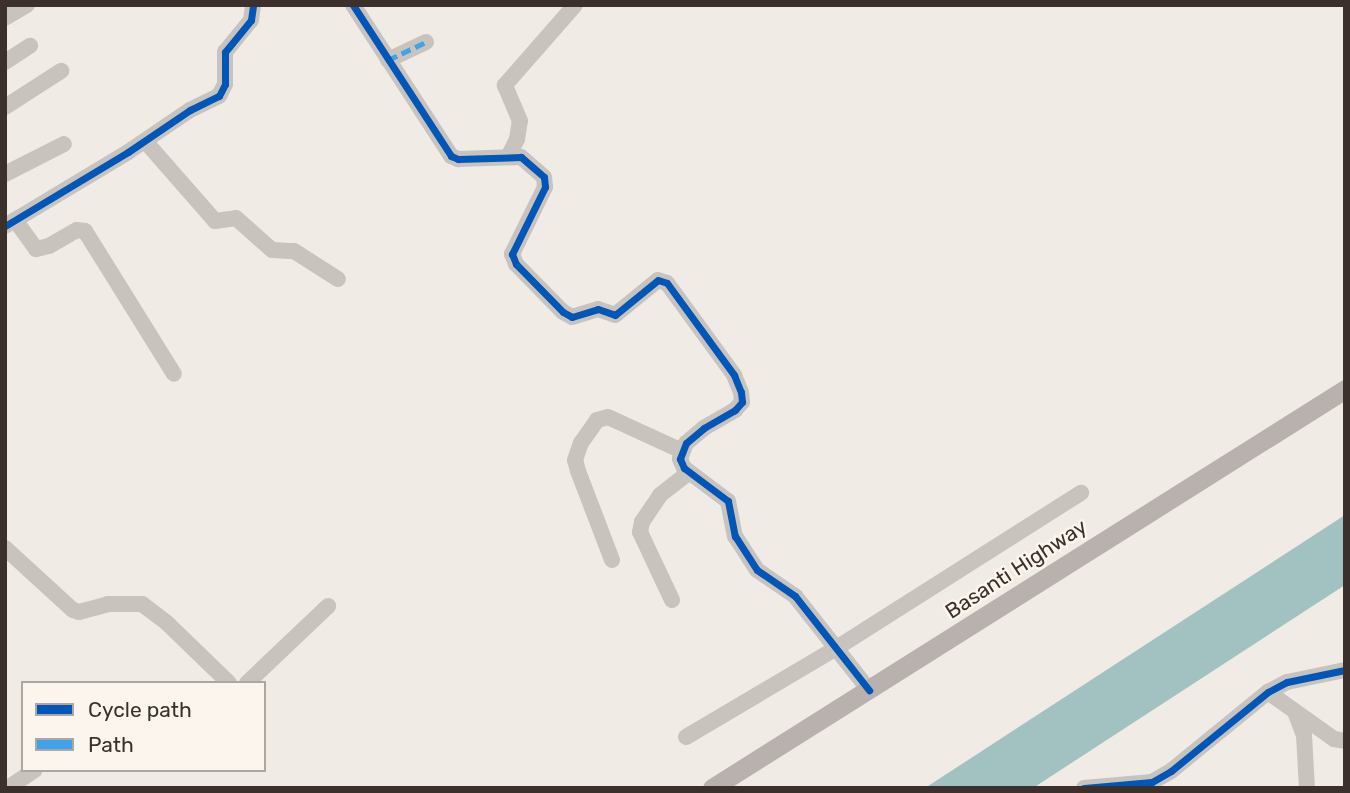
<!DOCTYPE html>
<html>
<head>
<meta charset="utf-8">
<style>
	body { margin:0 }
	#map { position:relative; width:1350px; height:793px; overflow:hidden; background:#f0ebe5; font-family:Rubik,sans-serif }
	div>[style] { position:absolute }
	.water>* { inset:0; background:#a1c2c1 }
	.minor>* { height:16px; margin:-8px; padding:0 8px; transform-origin:8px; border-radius:8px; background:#c9c3be }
	.major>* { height:19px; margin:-9.5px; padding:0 9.5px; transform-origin:9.5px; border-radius:9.5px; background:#b8b1ad }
	.quiet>* { height:5px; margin-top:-2.5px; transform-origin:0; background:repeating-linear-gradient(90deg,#3fa3eb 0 10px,transparent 0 15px) }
	.cycleway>* { height:7px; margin:-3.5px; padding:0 3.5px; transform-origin:3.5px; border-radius:3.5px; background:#0057b8 }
	span { translate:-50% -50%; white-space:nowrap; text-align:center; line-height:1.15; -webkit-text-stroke:5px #fbf5ee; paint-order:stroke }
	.street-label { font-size:21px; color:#3b302b }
	.frame { position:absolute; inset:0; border:7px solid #3b302b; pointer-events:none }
	.legend { position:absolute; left:21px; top:681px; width:245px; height:91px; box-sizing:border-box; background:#fbf5ee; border:2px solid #aea6a0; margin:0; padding:9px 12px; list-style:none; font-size:21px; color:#3b302b }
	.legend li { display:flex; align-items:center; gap:14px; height:35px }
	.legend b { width:35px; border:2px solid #aea6a0 }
</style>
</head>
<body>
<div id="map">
	<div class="water">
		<div style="clip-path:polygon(1345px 515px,1345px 585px,1033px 788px,925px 788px)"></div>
	</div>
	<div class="minor">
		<div style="left:353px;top:5px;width:180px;rotate:57deg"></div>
		<div style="left:451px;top:156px;width:8px;rotate:23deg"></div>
		<div style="left:458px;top:159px;width:63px;rotate:-1.8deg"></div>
		<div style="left:521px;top:157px;width:30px;rotate:41deg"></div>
		<div style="left:544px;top:177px;width:10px;rotate:84deg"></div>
		<div style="left:545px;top:187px;width:75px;rotate:116.2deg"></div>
		<div style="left:512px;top:254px;width:11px;rotate:68deg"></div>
		<div style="left:516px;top:264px;width:67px;rotate:45.6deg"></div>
		<div style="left:563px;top:312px;width:10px;rotate:29deg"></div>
		<div style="left:572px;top:317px;width:27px;rotate:-17deg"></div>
		<div style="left:598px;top:309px;width:18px;rotate:19deg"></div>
		<div style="left:615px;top:315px;width:55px;rotate:-39.1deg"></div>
		<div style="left:658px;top:280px;width:9px;rotate:18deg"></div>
		<div style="left:667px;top:283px;width:114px;rotate:53.9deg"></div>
		<div style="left:734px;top:375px;width:18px;rotate:68deg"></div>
		<div style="left:741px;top:392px;width:10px;rotate:84deg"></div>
		<div style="left:742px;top:402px;width:11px;rotate:131deg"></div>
		<div style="left:735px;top:410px;width:36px;rotate:150deg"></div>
		<div style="left:704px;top:428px;width:23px;rotate:140deg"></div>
		<div style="left:686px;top:443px;width:17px;rotate:111deg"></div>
		<div style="left:680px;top:459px;width:10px;rotate:66deg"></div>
		<div style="left:684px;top:468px;width:55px;rotate:36.9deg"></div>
		<div style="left:728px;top:501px;width:36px;rotate:79deg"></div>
		<div style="left:735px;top:536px;width:40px;rotate:57.1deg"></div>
		<div style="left:757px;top:570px;width:46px;rotate:34.4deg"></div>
		<div style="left:795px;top:596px;width:120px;rotate:51.8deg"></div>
		<div style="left:5px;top:18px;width:26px;rotate:-31deg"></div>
		<div style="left:388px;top:60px;width:42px;rotate:-25.3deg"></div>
		<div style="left:5px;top:62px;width:30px;rotate:-33deg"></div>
		<div style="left:5px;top:107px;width:67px;rotate:-32.7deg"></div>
		<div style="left:145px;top:141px;width:106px;rotate:48.8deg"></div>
		<div style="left:215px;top:221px;width:21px;rotate:-8deg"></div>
		<div style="left:236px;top:218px;width:48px;rotate:41.6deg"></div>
		<div style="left:272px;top:250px;width:22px;rotate:3deg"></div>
		<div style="left:294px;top:251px;width:52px;rotate:32.5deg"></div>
		<div style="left:509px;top:155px;width:18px;rotate:-63deg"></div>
		<div style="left:517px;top:139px;width:18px;rotate:-81deg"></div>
		<div style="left:520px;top:121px;width:39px;rotate:-113deg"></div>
		<div style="left:505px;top:85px;width:106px;rotate:-48.8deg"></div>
		<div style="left:5px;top:174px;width:66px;rotate:-27deg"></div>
		<div style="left:15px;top:220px;width:36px;rotate:54deg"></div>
		<div style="left:36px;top:249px;width:13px;rotate:-13deg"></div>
		<div style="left:49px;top:246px;width:32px;rotate:-30deg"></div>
		<div style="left:77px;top:230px;width:8px;rotate:7deg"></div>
		<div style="left:85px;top:231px;width:168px;rotate:58.1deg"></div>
		<div style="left:5px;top:226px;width:144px;rotate:-31deg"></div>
		<div style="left:128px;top:152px;width:75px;rotate:-34.1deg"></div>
		<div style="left:190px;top:110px;width:32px;rotate:-26deg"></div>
		<div style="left:219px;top:96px;width:13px;rotate:-63deg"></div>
		<div style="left:225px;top:84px;width:32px;rotate:-90deg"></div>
		<div style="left:225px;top:52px;width:41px;rotate:-50.9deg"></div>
		<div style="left:251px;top:20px;width:15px;rotate:-82deg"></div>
		<div style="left:5px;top:548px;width:92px;rotate:42.4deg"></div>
		<div style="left:73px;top:610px;width:6px;rotate:18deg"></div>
		<div style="left:79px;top:612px;width:30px;rotate:-15deg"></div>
		<div style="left:108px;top:604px;width:34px"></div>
		<div style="left:142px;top:604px;width:31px;rotate:37deg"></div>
		<div style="left:167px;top:623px;width:86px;rotate:44.1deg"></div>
		<div style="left:612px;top:560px;width:95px;rotate:-110.9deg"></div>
		<div style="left:578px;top:471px;width:11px;rotate:-105deg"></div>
		<div style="left:575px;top:460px;width:18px;rotate:-71deg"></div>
		<div style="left:581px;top:443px;width:28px;rotate:-55deg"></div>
		<div style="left:597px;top:420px;width:11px;rotate:-15deg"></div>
		<div style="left:608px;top:417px;width:81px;rotate:24.7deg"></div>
		<div style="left:672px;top:600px;width:75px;rotate:-115.2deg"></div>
		<div style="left:640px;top:532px;width:10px;rotate:-79deg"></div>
		<div style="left:642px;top:522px;width:32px;rotate:-56deg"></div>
		<div style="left:660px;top:495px;width:36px;rotate:-38deg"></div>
		<div style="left:247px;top:683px;width:112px;rotate:-43.5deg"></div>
		<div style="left:1268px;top:692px;width:81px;rotate:35.5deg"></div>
		<div style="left:1334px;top:739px;width:11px;rotate:10deg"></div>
		<div style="left:1295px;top:712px;width:25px;rotate:69deg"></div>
		<div style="left:1304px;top:735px;width:53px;rotate:86.8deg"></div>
		<div style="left:686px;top:737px;width:177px;rotate:-30.6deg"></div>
		<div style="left:838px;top:647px;width:288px;rotate:-32.4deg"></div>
		<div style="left:8px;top:788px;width:32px;rotate:-34deg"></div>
		<div style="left:1084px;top:788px;width:68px;rotate:-5deg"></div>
		<div style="left:1152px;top:782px;width:22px;rotate:-30deg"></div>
		<div style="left:1171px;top:771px;width:125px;rotate:-39.2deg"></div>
		<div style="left:1268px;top:692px;width:21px;rotate:-28deg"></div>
		<div style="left:1287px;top:682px;width:59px;rotate:-11.7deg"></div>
	</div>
	<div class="major">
		<div style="left:712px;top:788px;width:748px;rotate:-32.22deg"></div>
	</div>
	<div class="quiet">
		<div style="left:388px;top:60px;width:42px;rotate:-25.3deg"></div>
	</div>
	<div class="cycleway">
		<div style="left:353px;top:5px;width:180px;rotate:57deg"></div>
		<div style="left:451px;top:156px;width:8px;rotate:23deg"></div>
		<div style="left:458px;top:159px;width:63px;rotate:-1.8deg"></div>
		<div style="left:521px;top:157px;width:30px;rotate:41deg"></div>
		<div style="left:544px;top:177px;width:10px;rotate:84deg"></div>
		<div style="left:545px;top:187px;width:75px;rotate:116.2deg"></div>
		<div style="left:512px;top:254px;width:11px;rotate:68deg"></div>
		<div style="left:516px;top:264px;width:67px;rotate:45.6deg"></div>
		<div style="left:563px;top:312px;width:10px;rotate:29deg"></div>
		<div style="left:572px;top:317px;width:27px;rotate:-17deg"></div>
		<div style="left:598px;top:309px;width:18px;rotate:19deg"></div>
		<div style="left:615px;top:315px;width:55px;rotate:-39.1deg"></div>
		<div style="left:658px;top:280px;width:9px;rotate:18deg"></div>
		<div style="left:667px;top:283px;width:114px;rotate:53.9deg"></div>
		<div style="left:734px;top:375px;width:18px;rotate:68deg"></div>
		<div style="left:741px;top:392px;width:10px;rotate:84deg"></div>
		<div style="left:742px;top:402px;width:11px;rotate:131deg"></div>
		<div style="left:735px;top:410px;width:36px;rotate:150deg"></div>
		<div style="left:704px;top:428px;width:23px;rotate:140deg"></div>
		<div style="left:686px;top:443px;width:17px;rotate:111deg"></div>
		<div style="left:680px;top:459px;width:10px;rotate:66deg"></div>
		<div style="left:684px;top:468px;width:55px;rotate:36.9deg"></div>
		<div style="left:728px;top:501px;width:36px;rotate:79deg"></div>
		<div style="left:735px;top:536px;width:40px;rotate:57.1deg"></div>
		<div style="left:757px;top:570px;width:46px;rotate:34.4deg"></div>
		<div style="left:795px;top:596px;width:120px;rotate:51.8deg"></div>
		<div style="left:5px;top:226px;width:144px;rotate:-31deg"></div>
		<div style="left:128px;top:152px;width:75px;rotate:-34.1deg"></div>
		<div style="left:190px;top:110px;width:32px;rotate:-26deg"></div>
		<div style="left:219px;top:96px;width:13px;rotate:-63deg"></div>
		<div style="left:225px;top:84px;width:32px;rotate:-90deg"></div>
		<div style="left:225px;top:52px;width:41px;rotate:-50.9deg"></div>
		<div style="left:251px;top:20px;width:15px;rotate:-82deg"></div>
		<div style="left:1084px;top:788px;width:68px;rotate:-5deg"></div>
		<div style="left:1152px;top:782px;width:22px;rotate:-30deg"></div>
		<div style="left:1171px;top:771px;width:125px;rotate:-39.2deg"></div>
		<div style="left:1268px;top:692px;width:21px;rotate:-28deg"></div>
		<div style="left:1287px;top:682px;width:59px;rotate:-11.7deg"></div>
	</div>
	<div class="street-label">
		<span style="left:1016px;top:569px;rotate:-33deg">Basanti Highway</span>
	</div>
	<div class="frame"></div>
	<ul class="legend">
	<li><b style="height:9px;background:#0057b8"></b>Cycle path</li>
	<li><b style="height:9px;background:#3fa3eb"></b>Path</li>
	</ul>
</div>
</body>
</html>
